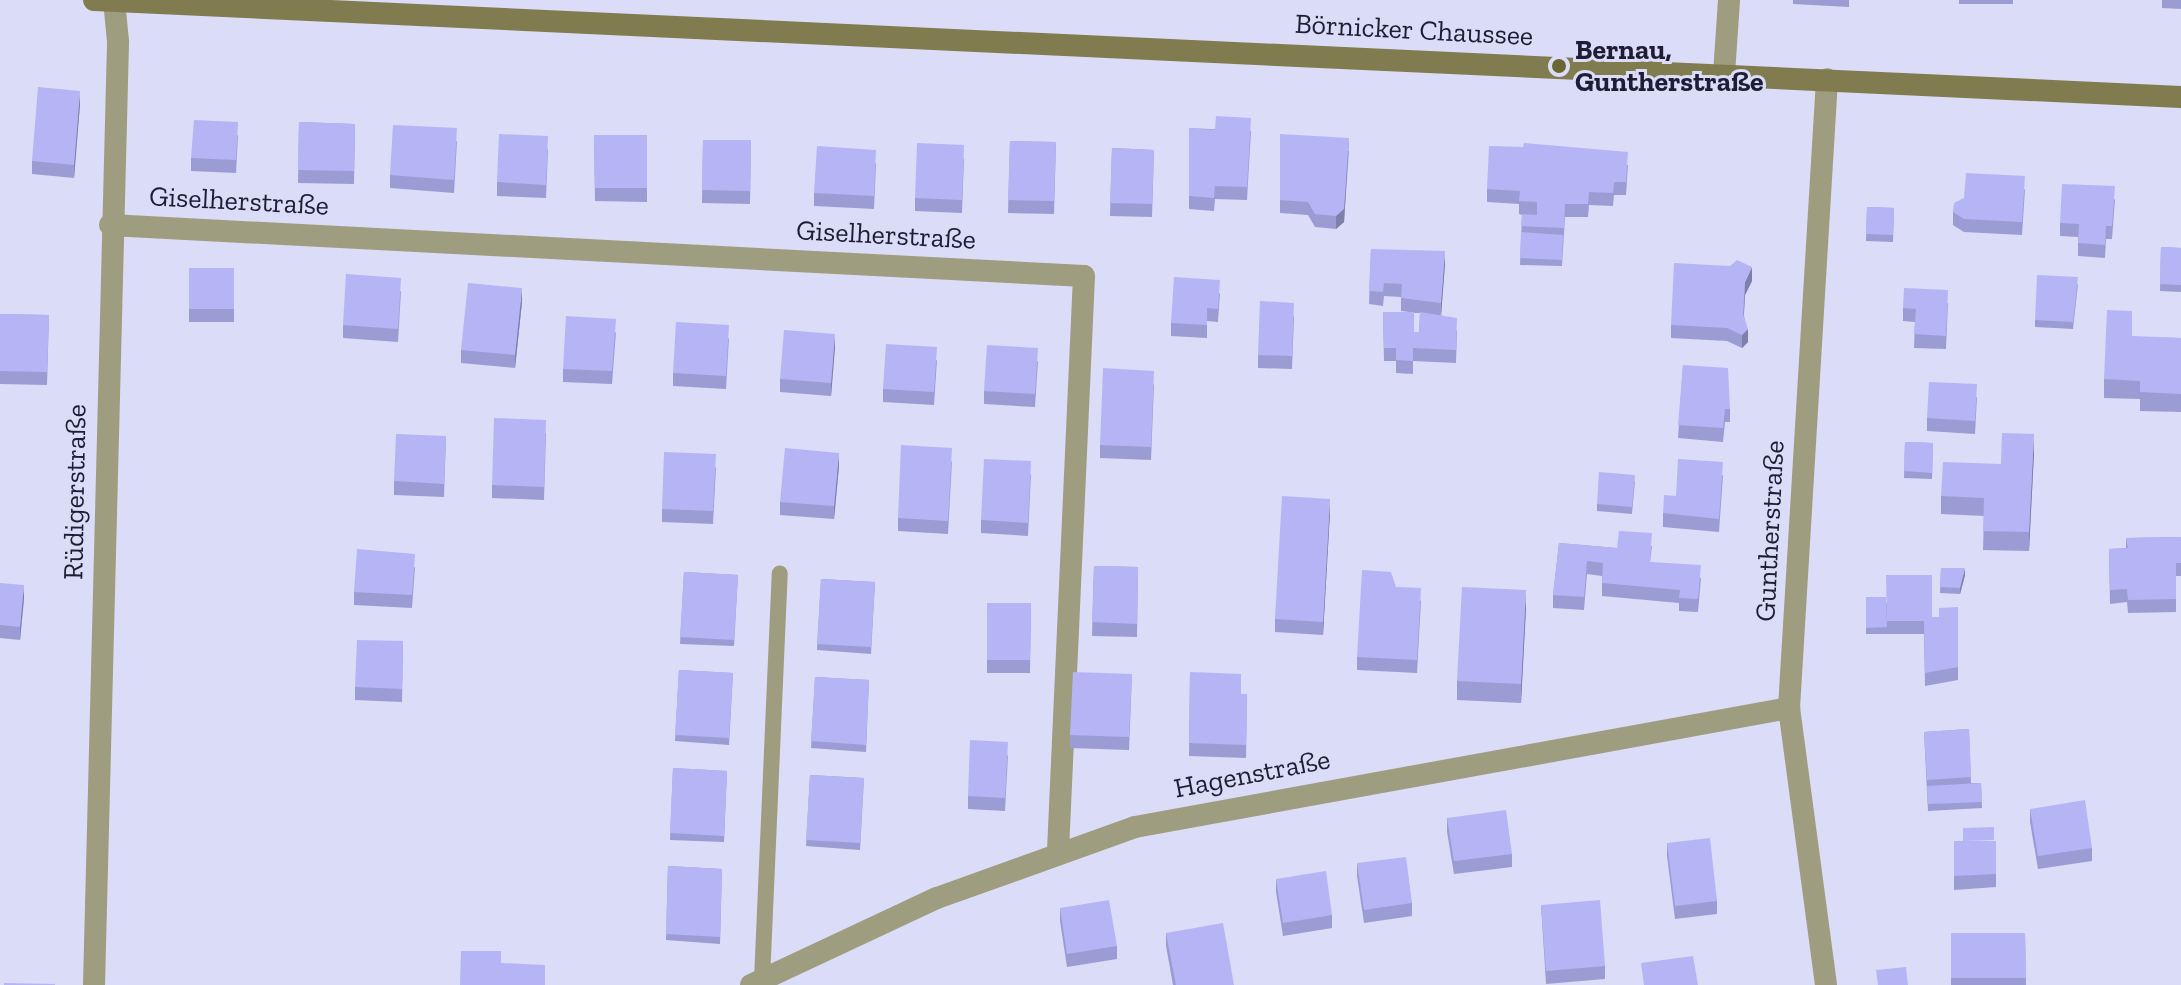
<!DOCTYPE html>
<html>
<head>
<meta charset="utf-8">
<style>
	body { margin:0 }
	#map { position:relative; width:2181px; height:985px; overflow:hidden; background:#dbdcf7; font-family:"Zilla Slab",serif }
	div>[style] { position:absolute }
	.service>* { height:16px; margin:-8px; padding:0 8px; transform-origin:8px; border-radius:8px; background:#9f9d7f }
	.minor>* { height:22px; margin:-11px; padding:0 11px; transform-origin:11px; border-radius:11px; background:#9f9d7f }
	.secondary>* { height:22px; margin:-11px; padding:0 11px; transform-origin:11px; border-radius:11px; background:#807c50 }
	.wall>* { inset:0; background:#9c9cd4 }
	.shaded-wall>* { inset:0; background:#7f7fac }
	.building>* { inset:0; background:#b5b5f6 }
	.dots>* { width:22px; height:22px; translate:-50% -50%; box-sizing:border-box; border:4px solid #dbdcf7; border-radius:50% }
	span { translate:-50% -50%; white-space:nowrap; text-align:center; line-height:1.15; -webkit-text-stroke:6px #dbdcf7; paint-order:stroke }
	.street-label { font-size:28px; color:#1e1d35 }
	.poi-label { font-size:28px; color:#1e1d35; font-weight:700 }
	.left { translate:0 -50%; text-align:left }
</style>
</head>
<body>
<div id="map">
	<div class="service">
		<div style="left:762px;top:980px;width:407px;rotate:-87.5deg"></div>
	</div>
	<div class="minor">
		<div style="left:1724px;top:74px;width:74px;rotate:-86.1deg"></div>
		<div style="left:110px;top:225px;width:975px;rotate:3deg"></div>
		<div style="left:1084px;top:276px;width:576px;rotate:92.59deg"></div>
		<div style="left:94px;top:985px;width:944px;rotate:-88.54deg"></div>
		<div style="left:118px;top:41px;width:41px;rotate:-95.6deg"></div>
		<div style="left:751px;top:985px;width:205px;rotate:-25.1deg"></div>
		<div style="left:937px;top:898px;width:210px;rotate:-19.7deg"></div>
		<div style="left:1135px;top:827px;width:665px;rotate:-10.31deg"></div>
		<div style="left:1826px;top:985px;width:279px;rotate:-97.6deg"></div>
		<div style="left:1789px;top:708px;width:630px;rotate:-86.54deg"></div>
	</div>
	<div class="secondary">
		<div style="left:94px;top:0;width:2089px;rotate:2.66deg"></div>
	</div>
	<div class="wall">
		<div style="clip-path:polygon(1793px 0,1849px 0,1849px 7px,1793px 4px)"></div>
		<div style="clip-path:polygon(1959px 0,2013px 0,2013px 4px,1959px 4px)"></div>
		<div style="clip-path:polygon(2162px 0,2181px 0,2181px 9px,2162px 8px)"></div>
		<div style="clip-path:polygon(80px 104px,74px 178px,32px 174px,32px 161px)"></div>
		<div style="clip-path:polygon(299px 122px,355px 124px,354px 184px,298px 183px)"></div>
		<div style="clip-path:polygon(1189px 128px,1251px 131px,1247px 200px,1215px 199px,1214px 211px,1189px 209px)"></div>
		<div style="clip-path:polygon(1280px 134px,1349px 151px,1344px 222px,1336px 229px,1315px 227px,1308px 215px,1280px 213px)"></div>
		<div style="clip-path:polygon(238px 135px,236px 173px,191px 171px,191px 158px)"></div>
		<div style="clip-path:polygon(594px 135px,647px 135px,647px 202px,595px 201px)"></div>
		<div style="clip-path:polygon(703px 140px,751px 140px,750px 204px,702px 203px)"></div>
		<div style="clip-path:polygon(457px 141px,454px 193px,390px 188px,390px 175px)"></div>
		<div style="clip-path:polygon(1010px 141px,1056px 142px,1054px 214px,1008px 213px)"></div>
		<div style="clip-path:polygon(1112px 148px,1154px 150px,1152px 217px,1110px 216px)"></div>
		<div style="clip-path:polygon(548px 149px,546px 198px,497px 196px,497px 182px)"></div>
		<div style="clip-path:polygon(964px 158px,962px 213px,915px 211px,915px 198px)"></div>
		<div style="clip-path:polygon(876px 163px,874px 209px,814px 206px,814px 193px)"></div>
		<div style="clip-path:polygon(1628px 165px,1626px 195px,1614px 195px,1613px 206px,1589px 205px,1588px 217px,1565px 217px,1562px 266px,1520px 265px,1522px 215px,1519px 214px,1519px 204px,1487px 202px,1487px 189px)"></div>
		<div style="clip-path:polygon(2025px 189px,2022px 235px,1964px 232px,1953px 225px,1953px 212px)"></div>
		<div style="clip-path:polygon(2115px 199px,2112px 239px,2106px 239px,2105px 258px,2078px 256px,2078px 237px,2060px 236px,2060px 223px)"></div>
		<div style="clip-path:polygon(1867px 207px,1894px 208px,1893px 242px,1866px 241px)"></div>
		<div style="clip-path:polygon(2161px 247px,2181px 248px,2181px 292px,2160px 291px)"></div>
		<div style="clip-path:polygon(evenodd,1371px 249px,1445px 264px,1441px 315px,1457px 331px,1456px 363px,1413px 361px,1413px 374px,1396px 373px,1396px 361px,1384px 361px,1383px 312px,1410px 312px,1401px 311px,1401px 297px,1384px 296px,1383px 306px,1369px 304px,1371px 249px,1414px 313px,1420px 313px,1419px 332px,1414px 332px,1414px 313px)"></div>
		<div style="clip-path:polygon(189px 268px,234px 268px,234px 322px,189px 322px)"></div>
		<div style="clip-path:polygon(1752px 281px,1745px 295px,1744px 315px,1748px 342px,1742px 348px,1727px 341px,1671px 338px,1671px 325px)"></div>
		<div style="clip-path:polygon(2078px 284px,2073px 329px,2035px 327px,2035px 320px)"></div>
		<div style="clip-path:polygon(401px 291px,398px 342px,343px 338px,343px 325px)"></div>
		<div style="clip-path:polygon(1220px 293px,1218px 322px,1207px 321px,1207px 338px,1171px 336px,1171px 323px)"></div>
		<div style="clip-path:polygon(522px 302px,515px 368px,461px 363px,461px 350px)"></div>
		<div style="clip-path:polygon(1948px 303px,1946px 349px,1914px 348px,1915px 322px,1903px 321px,1903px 308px)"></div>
		<div style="clip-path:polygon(0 314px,49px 315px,47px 385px,0 384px)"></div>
		<div style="clip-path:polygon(1294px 316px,1292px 369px,1258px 368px,1258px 355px)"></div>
		<div style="clip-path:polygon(616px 332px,612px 384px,563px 382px,563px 369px)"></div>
		<div style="clip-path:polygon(2132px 337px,2181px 338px,2181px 412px,2140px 411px,2140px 399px,2104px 398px,2104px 379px)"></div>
		<div style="clip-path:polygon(729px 338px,726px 389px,673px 386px,673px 373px)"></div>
		<div style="clip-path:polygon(835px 347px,831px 396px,780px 392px,780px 379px)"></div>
		<div style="clip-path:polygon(937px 360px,934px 405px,883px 402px,883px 389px)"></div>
		<div style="clip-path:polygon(1038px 361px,1035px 407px,984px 404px,984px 391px)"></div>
		<div style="clip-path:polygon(1683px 365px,1730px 409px,1730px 422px,1725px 422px,1723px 442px,1678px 438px)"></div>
		<div style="clip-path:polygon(1154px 384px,1151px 460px,1100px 458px,1100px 445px)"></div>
		<div style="clip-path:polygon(1977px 397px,1975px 434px,1927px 431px,1927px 418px)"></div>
		<div style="clip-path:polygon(546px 433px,544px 500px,492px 498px,492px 485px)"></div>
		<div style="clip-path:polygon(446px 436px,444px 497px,394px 495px,394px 481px)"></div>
		<div style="clip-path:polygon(1905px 442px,1933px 443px,1932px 479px,1904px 478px)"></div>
		<div style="clip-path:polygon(2034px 453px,2029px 551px,1983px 550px,1984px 516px,1941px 514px,1941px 496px,2001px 464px)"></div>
		<div style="clip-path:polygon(952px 461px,948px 534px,898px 531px,898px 518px)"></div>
		<div style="clip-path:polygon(839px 466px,834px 519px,780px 515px,780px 502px)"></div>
		<div style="clip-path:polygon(716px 467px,713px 524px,662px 522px,662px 509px)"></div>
		<div style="clip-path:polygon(1031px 474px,1028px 536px,981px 533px,981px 520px)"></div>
		<div style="clip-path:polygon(1723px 475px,1719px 532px,1663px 527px,1663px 513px,1676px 496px)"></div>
		<div style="clip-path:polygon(1635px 481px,1632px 514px,1597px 511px,1597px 504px)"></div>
		<div style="clip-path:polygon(1330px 512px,1323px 635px,1275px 632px,1275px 619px)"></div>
		<div style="clip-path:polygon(2181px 537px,2181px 576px,2176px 576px,2176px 612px,2128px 613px,2127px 602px,2110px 604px,2109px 549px,2126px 548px,2126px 538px)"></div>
		<div style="clip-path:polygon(1559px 543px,1617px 548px,1652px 546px,1650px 562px,1701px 578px,1698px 612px,1679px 611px,1679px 603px,1602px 596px,1602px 576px,1587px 574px,1584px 610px,1553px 608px,1553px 595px)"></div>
		<div style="clip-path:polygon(1094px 566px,1138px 567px,1137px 637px,1092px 636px)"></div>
		<div style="clip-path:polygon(415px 567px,412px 608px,354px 605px,354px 592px)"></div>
		<div style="clip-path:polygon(1941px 568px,1965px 575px,1960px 594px,1940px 593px)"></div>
		<div style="clip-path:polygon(684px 572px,738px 575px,734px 646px,680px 644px)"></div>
		<div style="clip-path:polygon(821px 579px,875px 582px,871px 654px,817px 650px)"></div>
		<div style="clip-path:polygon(0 583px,24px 598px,20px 640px,0 638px)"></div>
		<div style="clip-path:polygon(1396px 587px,1421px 601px,1417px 673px,1357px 670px,1357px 657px)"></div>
		<div style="clip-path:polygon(1866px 597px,1932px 617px,1939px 617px,1958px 607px,1958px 680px,1925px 686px,1924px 634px,1866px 634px)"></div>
		<div style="clip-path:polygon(987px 603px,1031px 603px,1030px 673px,987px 673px)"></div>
		<div style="clip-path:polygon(1526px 608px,1521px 703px,1457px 700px,1457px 681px)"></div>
		<div style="clip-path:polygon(403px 641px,402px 702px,355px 700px,355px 687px)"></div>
		<div style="clip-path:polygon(679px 670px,733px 673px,729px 745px,675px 741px)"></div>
		<div style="clip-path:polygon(1190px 672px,1241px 694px,1247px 694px,1246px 758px,1189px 756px)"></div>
		<div style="clip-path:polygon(1132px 674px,1129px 750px,1070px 748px,1070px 735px)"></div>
		<div style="clip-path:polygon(815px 677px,869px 680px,866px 752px,811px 748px)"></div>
		<div style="clip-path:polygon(1969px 729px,1971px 783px,1981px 783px,1982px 808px,1928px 811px,1924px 732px)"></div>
		<div style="clip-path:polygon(1008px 755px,1005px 811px,968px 809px,968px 796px)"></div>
		<div style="clip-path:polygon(673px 768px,727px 771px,724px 842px,670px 840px)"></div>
		<div style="clip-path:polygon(810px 775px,864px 778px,860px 850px,806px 846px)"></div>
		<div style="clip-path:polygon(2030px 809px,2092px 848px,2092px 861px,2038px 869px,2030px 822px)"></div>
		<div style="clip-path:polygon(1447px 818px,1512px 854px,1512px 867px,1454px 874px,1447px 832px)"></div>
		<div style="clip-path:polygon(1954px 841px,1996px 841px,1996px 887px,1954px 890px)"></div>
		<div style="clip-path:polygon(1667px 843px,1717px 901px,1717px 914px,1675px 919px,1667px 856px)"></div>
		<div style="clip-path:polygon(1357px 863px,1412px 903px,1412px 916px,1364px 923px,1357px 876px)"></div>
		<div style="clip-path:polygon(668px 866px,722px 869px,720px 944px,666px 940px)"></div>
		<div style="clip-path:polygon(1276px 879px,1332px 915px,1332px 928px,1283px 936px,1276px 892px)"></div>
		<div style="clip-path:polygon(1541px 905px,1605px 966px,1605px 979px,1546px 984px)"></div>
		<div style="clip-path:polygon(1060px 908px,1117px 946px,1117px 959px,1067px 967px,1060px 921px)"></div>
		<div style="clip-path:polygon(1166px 933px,1234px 985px,1173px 985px,1166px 946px)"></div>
		<div style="clip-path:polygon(1951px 933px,2025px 933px,2026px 985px,1951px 985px)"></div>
	</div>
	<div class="shaded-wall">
		<div style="clip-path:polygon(80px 91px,80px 104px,74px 178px,74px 165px)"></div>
		<div style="clip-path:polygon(1349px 138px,1344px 222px,1336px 229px,1336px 216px)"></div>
		<div style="clip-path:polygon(1445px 251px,1445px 264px,1441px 316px,1441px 303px)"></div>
		<div style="clip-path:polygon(1752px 267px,1752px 281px,1745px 295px,1743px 327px,1745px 282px)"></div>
		<div style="clip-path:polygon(522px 288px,522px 302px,515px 368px,515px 355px)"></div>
		<div style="clip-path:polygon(1748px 329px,1748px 342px,1742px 348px,1742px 335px)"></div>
		<div style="clip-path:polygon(835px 334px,835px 347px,831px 396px,831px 383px)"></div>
		<div style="clip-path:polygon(2034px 434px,2034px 453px,2029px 551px,2029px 532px)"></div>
		<div style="clip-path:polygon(839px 453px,839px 466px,834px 519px,834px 506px)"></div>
		<div style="clip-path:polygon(1330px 499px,1330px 512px,1323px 635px,1323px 622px)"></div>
		<div style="clip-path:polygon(1965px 568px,1965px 575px,1960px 594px,1960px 588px)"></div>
		<div style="clip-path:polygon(24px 585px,24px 598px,20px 640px,20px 627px)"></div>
		<div style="clip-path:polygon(1526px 590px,1526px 608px,1521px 703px,1521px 684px)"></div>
	</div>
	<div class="building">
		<div style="clip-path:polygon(38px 87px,80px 91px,74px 165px,32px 161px)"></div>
		<div style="clip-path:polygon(1216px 116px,1251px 118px,1247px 187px,1215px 186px,1214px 198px,1189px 196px,1189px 128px,1215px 130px)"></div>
		<div style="clip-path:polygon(194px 120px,238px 122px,236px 160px,191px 158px)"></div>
		<div style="clip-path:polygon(299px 122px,355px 124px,354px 171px,298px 170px)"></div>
		<div style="clip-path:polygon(393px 125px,457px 128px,454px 180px,390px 175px)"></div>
		<div style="clip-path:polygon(499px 134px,548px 136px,546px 185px,497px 182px)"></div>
		<div style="clip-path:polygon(1280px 134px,1349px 138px,1344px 209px,1336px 216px,1315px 214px,1308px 202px,1280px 200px)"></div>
		<div style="clip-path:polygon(594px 135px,647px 135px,647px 188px,595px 188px)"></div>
		<div style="clip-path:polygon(703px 140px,751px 140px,750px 191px,702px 190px)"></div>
		<div style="clip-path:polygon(1010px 141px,1056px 142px,1054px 201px,1008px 200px)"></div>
		<div style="clip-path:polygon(917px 143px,964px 145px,962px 200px,915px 198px)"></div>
		<div style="clip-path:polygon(1524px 143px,1628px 152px,1626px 182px,1614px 182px,1613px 193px,1589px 192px,1588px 204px,1565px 204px,1564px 228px,1521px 226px,1522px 214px,1537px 215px,1537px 202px,1519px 201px,1520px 191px,1487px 189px,1489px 146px,1523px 147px)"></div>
		<div style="clip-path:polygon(817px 146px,876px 150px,874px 196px,814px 193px)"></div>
		<div style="clip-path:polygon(1112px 148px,1154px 150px,1152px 204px,1110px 203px)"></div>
		<div style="clip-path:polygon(1966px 173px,2025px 176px,2022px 222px,1964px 219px,1953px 212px,1954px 203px,1964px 198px)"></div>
		<div style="clip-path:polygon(2062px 184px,2115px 186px,2112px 226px,2106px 226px,2105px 245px,2078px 243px,2079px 224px,2060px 223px)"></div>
		<div style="clip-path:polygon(1867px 207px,1894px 208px,1893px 235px,1866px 234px)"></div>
		<div style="clip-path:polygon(1521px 232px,1563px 235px,1562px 260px,1520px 258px)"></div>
		<div style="clip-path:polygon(2161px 247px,2181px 248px,2181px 285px,2160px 284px)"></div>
		<div style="clip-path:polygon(1371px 249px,1445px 251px,1441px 303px,1401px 298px,1402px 284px,1384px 283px,1383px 292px,1369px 291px)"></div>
		<div style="clip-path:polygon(1737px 260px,1752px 267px,1745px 282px,1743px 314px,1748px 329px,1742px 335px,1727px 328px,1671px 325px,1674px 263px,1730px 266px)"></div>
		<div style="clip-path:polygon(189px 268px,234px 268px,234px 309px,189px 309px)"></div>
		<div style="clip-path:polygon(346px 274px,401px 278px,398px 329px,343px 325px)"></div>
		<div style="clip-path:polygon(2037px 275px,2078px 277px,2073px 322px,2035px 320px)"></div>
		<div style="clip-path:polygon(1174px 277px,1220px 280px,1218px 309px,1207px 308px,1207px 325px,1171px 323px)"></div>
		<div style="clip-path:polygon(468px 283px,522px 288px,515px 355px,461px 350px)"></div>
		<div style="clip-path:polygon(1904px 288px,1948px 290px,1946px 336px,1914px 334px,1916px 309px,1903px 308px)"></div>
		<div style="clip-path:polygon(1260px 301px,1294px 303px,1292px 356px,1258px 355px)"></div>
		<div style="clip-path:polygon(2107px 310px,2132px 311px,2132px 336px,2181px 338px,2181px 394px,2140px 392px,2140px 381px,2104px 379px)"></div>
		<div style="clip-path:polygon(1383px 312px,1414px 312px,1414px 332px,1419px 332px,1420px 312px,1457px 318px,1456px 350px,1413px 348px,1413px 361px,1396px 360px,1396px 348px,1384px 348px)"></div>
		<div style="clip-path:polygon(0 314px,49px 315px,47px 372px,0 371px)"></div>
		<div style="clip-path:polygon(566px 316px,616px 319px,612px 371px,563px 369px)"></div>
		<div style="clip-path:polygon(676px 322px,729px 325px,726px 376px,673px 373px)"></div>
		<div style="clip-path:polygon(784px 330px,835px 334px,831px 383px,780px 379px)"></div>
		<div style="clip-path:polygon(886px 344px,937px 347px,934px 392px,883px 389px)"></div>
		<div style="clip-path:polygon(987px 345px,1038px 348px,1035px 394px,984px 391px)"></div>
		<div style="clip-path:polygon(1683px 365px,1728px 368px,1730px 409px,1725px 409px,1723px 428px,1678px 425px)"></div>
		<div style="clip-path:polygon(1103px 368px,1154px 371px,1151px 447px,1100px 445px)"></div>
		<div style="clip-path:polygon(1929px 382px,1977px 384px,1975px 421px,1927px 418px)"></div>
		<div style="clip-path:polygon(494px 418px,546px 420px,544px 487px,492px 485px)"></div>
		<div style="clip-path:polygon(2002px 433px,2034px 434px,2029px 532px,1983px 531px,1984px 498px,1941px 496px,1943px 462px,2001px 464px)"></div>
		<div style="clip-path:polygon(396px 434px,446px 436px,444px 484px,394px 481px)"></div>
		<div style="clip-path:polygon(1905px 442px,1933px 443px,1932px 473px,1904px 471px)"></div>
		<div style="clip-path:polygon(901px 445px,952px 448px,948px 521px,898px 518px)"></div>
		<div style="clip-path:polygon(785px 448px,839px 453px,834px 506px,780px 502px)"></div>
		<div style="clip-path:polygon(664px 452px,716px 454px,713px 511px,662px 509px)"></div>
		<div style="clip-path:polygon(984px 459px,1031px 461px,1028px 523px,981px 520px)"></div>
		<div style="clip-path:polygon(1678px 459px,1723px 462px,1719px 519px,1663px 513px,1664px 495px,1676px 496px)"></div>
		<div style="clip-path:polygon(1599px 472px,1635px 475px,1632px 507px,1597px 504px)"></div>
		<div style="clip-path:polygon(1282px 496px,1330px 499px,1323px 622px,1275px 619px)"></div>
		<div style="clip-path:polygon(1619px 531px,1652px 533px,1650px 562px,1701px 565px,1698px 599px,1679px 598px,1680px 590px,1602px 583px,1603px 563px,1587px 561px,1584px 597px,1553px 595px,1559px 543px,1617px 548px)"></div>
		<div style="clip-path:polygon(2181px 537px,2181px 563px,2176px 563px,2176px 599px,2128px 600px,2127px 589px,2110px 590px,2109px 549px,2128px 548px,2126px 538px)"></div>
		<div style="clip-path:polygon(357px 549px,415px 554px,412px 595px,354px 592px)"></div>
		<div style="clip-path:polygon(1094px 566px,1138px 567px,1137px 624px,1092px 622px)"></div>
		<div style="clip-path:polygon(1941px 568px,1965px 568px,1960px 588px,1940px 587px)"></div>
		<div style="clip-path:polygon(1362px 570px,1391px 572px,1396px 587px,1421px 588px,1417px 660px,1357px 657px)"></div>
		<div style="clip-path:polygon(684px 572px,738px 575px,734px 640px,680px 637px)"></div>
		<div style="clip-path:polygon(1886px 575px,1932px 575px,1932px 617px,1939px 617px,1939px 608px,1958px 607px,1958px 667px,1925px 673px,1924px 621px,1887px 621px)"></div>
		<div style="clip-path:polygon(821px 579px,875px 582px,871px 647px,817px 644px)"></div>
		<div style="clip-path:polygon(0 583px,24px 585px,20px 627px,0 625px)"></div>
		<div style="clip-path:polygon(1462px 587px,1526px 590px,1521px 684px,1457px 681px)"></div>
		<div style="clip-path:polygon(1866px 597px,1886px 597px,1887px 627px,1866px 628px)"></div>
		<div style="clip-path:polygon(987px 603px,1031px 603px,1030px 660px,987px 660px)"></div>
		<div style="clip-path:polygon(357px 640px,403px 641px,402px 689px,355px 687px)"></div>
		<div style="clip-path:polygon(679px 670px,733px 673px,729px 738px,675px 735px)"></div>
		<div style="clip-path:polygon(1073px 672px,1132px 674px,1129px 737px,1070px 735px)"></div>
		<div style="clip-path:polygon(1190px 672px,1241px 674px,1241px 694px,1247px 694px,1246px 745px,1189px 743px)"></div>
		<div style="clip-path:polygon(815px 677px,869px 680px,866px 745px,811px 741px)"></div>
		<div style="clip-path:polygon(1969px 729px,1971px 777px,1927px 780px,1924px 732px)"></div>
		<div style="clip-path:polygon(970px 740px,1008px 742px,1005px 798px,968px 796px)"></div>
		<div style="clip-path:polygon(673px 768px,727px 771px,724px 836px,670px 833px)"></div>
		<div style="clip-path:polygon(810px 775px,864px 778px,860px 843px,806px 840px)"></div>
		<div style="clip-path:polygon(1981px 783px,1982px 802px,1928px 804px,1927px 786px)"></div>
		<div style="clip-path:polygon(2085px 800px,2092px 848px,2038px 856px,2030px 809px)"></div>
		<div style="clip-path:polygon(1506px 810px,1512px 854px,1454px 861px,1447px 818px)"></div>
		<div style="clip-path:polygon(1994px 827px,1994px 840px,1963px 841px,1963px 828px)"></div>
		<div style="clip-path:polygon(1710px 838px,1717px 901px,1675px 906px,1667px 843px)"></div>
		<div style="clip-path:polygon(1954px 841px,1996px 841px,1996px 874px,1954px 876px)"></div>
		<div style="clip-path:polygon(1406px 857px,1412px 903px,1364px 910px,1357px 863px)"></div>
		<div style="clip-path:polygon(668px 866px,722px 869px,720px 937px,666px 934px)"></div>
		<div style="clip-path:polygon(1326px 871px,1332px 915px,1283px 923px,1276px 879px)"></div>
		<div style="clip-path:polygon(1109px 900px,1117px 946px,1067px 954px,1060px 908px)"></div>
		<div style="clip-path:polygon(1600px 900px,1605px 966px,1546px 971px,1541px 905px)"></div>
		<div style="clip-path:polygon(1223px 923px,1234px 985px,1176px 985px,1166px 933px)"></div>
		<div style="clip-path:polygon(1951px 933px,2025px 933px,2026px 978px,1951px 978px)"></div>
		<div style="clip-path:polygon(461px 951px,501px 951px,501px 963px,545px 965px,545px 985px,460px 985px)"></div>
		<div style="clip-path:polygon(1693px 956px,1698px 985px,1644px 985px,1641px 963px)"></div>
		<div style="clip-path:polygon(1906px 967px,1908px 985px,1878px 985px,1876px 970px)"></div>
		<div style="clip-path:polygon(4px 983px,55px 984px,55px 985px,4px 985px)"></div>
	</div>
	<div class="dots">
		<div style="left:1559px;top:66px;background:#6b6633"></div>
	</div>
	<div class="street-label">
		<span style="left:1414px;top:30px;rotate:3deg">Börnicker Chaussee</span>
		<span style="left:239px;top:201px;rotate:3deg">Giselherstraße</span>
		<span style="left:886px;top:235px;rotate:3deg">Giselherstraße</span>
		<span style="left:75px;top:492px;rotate:-89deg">Rüdigerstraße</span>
		<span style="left:1770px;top:531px;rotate:-87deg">Guntherstraße</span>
		<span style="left:1252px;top:774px;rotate:-11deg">Hagenstraße</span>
	</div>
	<div class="poi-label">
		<span class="left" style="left:1575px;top:66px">Bernau,<br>Guntherstraße</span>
	</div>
</div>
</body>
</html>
